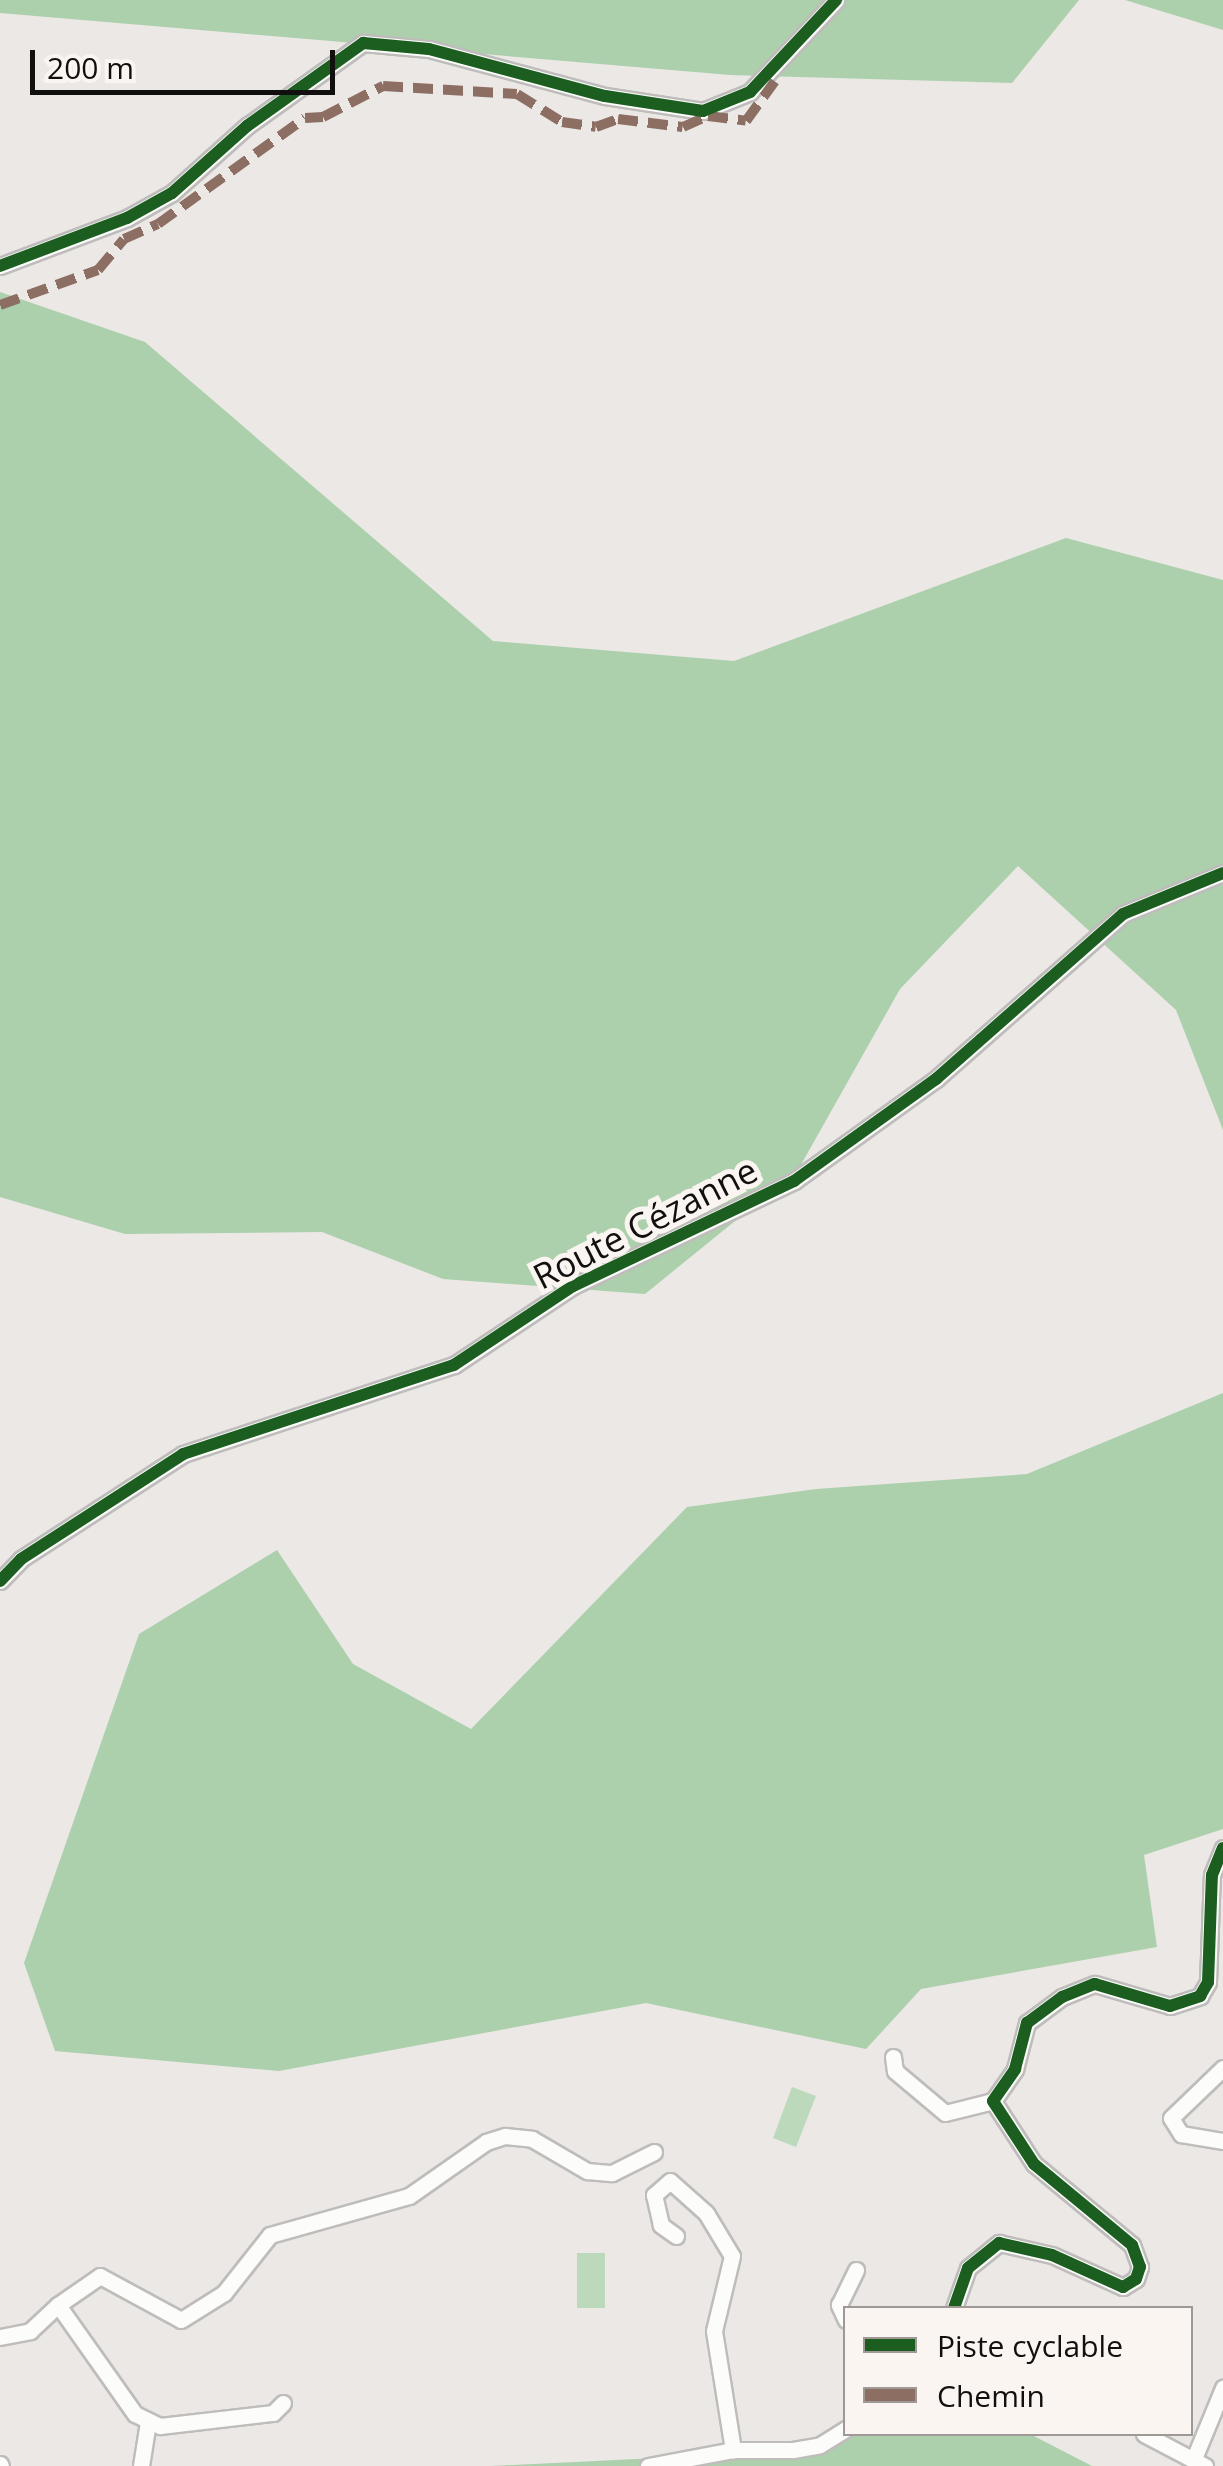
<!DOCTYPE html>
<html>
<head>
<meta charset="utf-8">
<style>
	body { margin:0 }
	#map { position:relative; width:1223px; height:2466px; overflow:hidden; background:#ebe8e6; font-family:"Open Sans",sans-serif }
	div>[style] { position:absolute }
	.green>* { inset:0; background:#bdd9bc }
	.forest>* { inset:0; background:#acd0ac }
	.roads { filter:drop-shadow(2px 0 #bebdbb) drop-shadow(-2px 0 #bebdbb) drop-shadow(0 2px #bebdbb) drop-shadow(0 -2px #bebdbb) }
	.minor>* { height:15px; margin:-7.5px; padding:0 7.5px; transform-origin:7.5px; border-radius:7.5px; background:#fcfcfb }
	.quiet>* { height:10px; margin-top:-5px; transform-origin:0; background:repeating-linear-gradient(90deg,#8d6e63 0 20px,transparent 0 30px) }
	.cycleway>* { height:12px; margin:-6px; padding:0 6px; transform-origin:6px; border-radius:6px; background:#1b5e20 }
	span { translate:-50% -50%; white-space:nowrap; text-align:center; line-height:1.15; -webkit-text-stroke:10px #fbf5f2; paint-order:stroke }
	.street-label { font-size:35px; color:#12100f }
	.legend { position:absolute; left:843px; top:2306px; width:350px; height:130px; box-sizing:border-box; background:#fbf5f2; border:2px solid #9e9997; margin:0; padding:12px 18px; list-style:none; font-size:30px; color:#12100f }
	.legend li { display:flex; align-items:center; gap:20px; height:50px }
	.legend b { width:50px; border:2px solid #9e9997 }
	.scale { position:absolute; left:30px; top:50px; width:305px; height:45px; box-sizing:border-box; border:5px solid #12100f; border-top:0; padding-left:12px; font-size:30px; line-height:35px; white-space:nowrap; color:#12100f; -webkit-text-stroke:8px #fbf5f2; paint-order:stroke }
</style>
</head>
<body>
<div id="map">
	<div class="green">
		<div style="clip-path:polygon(792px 2087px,816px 2096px,796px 2147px,773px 2138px)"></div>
		<div style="clip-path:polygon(577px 2253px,605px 2253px,605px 2308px,577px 2308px)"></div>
	</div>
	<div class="forest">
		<div style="clip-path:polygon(0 0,1079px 0,1012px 83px,730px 75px,0 13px)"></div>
		<div style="clip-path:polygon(1125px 0,1223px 0,1223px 30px)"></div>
		<div style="clip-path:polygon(0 292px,145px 342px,493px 641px,734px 661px,1066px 538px,1223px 580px,1223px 1130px,1176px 1010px,1018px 866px,900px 989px,798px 1170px,645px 1294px,443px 1279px,322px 1232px,125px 1234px,0 1197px)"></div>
		<div style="clip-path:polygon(1223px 1393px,1223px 1829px,1144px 1855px,1157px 1947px,921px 1989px,866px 2049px,646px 2003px,279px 2071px,55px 2051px,24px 1963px,139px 1634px,277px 1550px,353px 1664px,471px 1729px,687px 1507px,816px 1489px,1027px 1474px)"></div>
		<div style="clip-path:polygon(861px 2434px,1030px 2434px,1092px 2466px,490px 2466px,698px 2456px)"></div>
	</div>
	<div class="roads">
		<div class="minor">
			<div style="left:0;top:266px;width:136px;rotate:-20.7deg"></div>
			<div style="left:127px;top:218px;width:51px;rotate:-29.1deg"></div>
			<div style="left:172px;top:193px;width:101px;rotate:-41.8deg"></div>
			<div style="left:247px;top:126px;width:143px;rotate:-35.6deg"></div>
			<div style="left:363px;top:43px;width:66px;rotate:5.2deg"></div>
			<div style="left:429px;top:49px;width:182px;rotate:15deg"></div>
			<div style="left:605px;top:96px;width:99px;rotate:8.7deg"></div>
			<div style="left:703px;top:111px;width:51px;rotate:-22deg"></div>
			<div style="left:750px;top:92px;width:126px;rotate:-46.9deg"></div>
			<div style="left:0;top:1581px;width:30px;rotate:-46deg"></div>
			<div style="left:21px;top:1559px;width:193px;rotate:-32.9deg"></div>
			<div style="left:183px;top:1454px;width:285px;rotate:-18.2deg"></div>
			<div style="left:454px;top:1365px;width:143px;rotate:-33.6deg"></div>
			<div style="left:573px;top:1286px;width:245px;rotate:-25.4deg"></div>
			<div style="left:794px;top:1181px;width:175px;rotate:-35.7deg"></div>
			<div style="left:936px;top:1079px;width:249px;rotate:-41.4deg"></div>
			<div style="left:1123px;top:914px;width:108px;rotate:-22.3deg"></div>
			<div style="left:893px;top:2057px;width:14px;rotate:82deg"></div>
			<div style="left:895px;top:2071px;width:65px;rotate:40deg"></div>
			<div style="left:945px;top:2113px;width:49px;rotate:-14deg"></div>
			<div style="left:1223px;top:2068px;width:72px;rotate:136.1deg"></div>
			<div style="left:1171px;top:2118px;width:19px;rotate:58deg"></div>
			<div style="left:1181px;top:2134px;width:43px;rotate:9.5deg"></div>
			<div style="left:676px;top:2236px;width:19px;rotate:-144deg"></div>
			<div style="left:661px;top:2225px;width:31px;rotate:-103deg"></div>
			<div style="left:654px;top:2195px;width:21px;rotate:-41deg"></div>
			<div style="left:670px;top:2181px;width:48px;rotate:41.6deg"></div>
			<div style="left:706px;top:2213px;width:50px;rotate:58.8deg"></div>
			<div style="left:732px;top:2256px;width:77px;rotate:103.5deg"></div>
			<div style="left:714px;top:2331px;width:121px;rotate:80.9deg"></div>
			<div style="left:58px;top:2305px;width:51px;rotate:-34.6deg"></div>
			<div style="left:100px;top:2276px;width:92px;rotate:28.5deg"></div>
			<div style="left:181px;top:2320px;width:51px;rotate:-32.1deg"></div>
			<div style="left:224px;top:2293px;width:74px;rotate:-51.6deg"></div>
			<div style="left:270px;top:2235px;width:144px;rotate:-15.7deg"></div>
			<div style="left:409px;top:2196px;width:94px;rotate:-35deg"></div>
			<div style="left:486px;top:2142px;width:20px;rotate:-18deg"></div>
			<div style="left:505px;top:2136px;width:27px;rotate:6deg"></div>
			<div style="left:532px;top:2139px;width:64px;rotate:30.2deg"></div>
			<div style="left:587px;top:2171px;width:25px;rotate:5deg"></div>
			<div style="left:612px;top:2173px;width:47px;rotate:-26.6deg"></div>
			<div style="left:954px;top:2308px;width:42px;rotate:-70.7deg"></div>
			<div style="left:968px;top:2268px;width:40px;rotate:-39deg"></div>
			<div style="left:999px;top:2243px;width:54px;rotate:12.8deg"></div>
			<div style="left:1052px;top:2255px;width:78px;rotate:24.3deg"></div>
			<div style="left:1123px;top:2287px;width:15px;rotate:-32deg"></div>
			<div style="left:1136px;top:2279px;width:13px;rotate:-72deg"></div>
			<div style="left:1140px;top:2267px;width:23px;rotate:-110deg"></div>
			<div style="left:1132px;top:2245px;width:127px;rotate:-140.4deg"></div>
			<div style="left:1034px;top:2164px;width:75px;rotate:-123.1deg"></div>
			<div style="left:993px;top:2101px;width:39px;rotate:-55deg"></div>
			<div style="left:1015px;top:2069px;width:48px;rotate:-75.4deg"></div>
			<div style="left:1027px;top:2023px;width:44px;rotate:-36.6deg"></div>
			<div style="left:1062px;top:1997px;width:35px;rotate:-22deg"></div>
			<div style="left:1095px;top:1984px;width:78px;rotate:16.3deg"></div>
			<div style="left:1170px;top:2006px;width:32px;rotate:-18deg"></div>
			<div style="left:1200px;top:1996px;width:16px;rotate:-60deg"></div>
			<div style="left:1208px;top:1982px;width:107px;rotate:-87.9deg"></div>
			<div style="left:1212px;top:1875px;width:29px;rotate:-68deg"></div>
			<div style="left:846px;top:2320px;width:17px;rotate:-115deg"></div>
			<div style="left:839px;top:2305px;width:39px;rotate:-64deg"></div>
			<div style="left:0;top:2337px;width:31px;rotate:-11deg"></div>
			<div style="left:30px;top:2331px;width:38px;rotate:-43deg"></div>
			<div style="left:58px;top:2305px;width:133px;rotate:54.8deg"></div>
			<div style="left:135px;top:2414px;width:28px;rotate:26deg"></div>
			<div style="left:160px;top:2426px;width:114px;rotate:-6.6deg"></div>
			<div style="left:273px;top:2413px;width:14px;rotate:-45deg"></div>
			<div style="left:1144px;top:2434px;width:69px;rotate:27.7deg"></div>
			<div style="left:1195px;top:2456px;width:74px;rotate:-67.6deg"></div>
			<div style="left:0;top:2464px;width:2px;rotate:63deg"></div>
			<div style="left:141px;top:2466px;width:45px;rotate:-81deg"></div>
			<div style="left:648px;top:2466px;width:86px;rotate:-10.7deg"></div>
			<div style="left:733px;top:2450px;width:60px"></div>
			<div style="left:793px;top:2450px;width:27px;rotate:-10deg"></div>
			<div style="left:820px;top:2445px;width:31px;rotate:-32deg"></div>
		</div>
	</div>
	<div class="quiet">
		<div style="left:0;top:305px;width:104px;rotate:-19.7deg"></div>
		<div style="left:98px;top:270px;width:40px;rotate:-50deg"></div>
		<div style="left:124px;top:239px;width:37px;rotate:-24deg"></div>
		<div style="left:158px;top:224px;width:181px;rotate:-35.8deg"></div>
		<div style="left:305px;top:118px;width:18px;rotate:-3deg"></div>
		<div style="left:323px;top:117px;width:68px;rotate:-27.3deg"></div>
		<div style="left:383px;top:86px;width:134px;rotate:3.4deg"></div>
		<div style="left:517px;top:94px;width:53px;rotate:31.9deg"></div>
		<div style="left:562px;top:122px;width:34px;rotate:8deg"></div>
		<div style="left:596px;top:127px;width:23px;rotate:-20deg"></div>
		<div style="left:618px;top:119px;width:65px;rotate:7deg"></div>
		<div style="left:683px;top:127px;width:27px;rotate:-24deg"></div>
		<div style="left:708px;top:116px;width:38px;rotate:7deg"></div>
		<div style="left:746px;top:121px;width:49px;rotate:-54.1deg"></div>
	</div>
	<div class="cycleway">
		<div style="left:0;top:266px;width:136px;rotate:-20.7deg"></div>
		<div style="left:127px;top:218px;width:51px;rotate:-29.1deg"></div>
		<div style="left:172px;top:193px;width:101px;rotate:-41.8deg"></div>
		<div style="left:247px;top:126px;width:143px;rotate:-35.6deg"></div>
		<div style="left:363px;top:43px;width:66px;rotate:5.2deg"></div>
		<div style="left:429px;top:49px;width:182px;rotate:15deg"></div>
		<div style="left:605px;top:96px;width:99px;rotate:8.7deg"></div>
		<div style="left:703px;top:111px;width:51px;rotate:-22deg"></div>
		<div style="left:750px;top:92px;width:126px;rotate:-46.9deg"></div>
		<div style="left:0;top:1581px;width:30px;rotate:-46deg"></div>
		<div style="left:21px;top:1559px;width:193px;rotate:-32.9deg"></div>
		<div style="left:183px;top:1454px;width:285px;rotate:-18.2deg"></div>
		<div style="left:454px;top:1365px;width:143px;rotate:-33.6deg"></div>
		<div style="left:573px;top:1286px;width:245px;rotate:-25.4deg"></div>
		<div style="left:794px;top:1181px;width:175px;rotate:-35.7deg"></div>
		<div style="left:936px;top:1079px;width:249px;rotate:-41.4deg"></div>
		<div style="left:1123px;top:914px;width:108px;rotate:-22.3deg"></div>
		<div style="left:954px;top:2308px;width:42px;rotate:-70.7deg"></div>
		<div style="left:968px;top:2268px;width:40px;rotate:-39deg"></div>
		<div style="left:999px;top:2243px;width:54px;rotate:12.8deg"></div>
		<div style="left:1052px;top:2255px;width:78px;rotate:24.3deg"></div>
		<div style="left:1123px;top:2287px;width:15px;rotate:-32deg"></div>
		<div style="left:1136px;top:2279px;width:13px;rotate:-72deg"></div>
		<div style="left:1140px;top:2267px;width:23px;rotate:-110deg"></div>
		<div style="left:1132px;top:2245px;width:127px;rotate:-140.4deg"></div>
		<div style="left:1034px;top:2164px;width:75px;rotate:-123.1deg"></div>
		<div style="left:993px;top:2101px;width:39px;rotate:-55deg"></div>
		<div style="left:1015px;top:2069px;width:48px;rotate:-75.4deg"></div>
		<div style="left:1027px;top:2023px;width:44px;rotate:-36.6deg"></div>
		<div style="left:1062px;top:1997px;width:35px;rotate:-22deg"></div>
		<div style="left:1095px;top:1984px;width:78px;rotate:16.3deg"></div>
		<div style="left:1170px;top:2006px;width:32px;rotate:-18deg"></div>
		<div style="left:1200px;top:1996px;width:16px;rotate:-60deg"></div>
		<div style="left:1208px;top:1982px;width:107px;rotate:-87.9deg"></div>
		<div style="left:1212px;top:1875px;width:29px;rotate:-68deg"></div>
	</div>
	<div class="street-label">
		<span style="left:645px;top:1223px;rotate:-27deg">Route Cézanne</span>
	</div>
	<ul class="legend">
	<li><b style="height:12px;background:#1b5e20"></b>Piste cyclable</li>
	<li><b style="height:12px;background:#8d6e63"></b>Chemin</li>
	</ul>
	<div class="scale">200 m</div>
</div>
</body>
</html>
